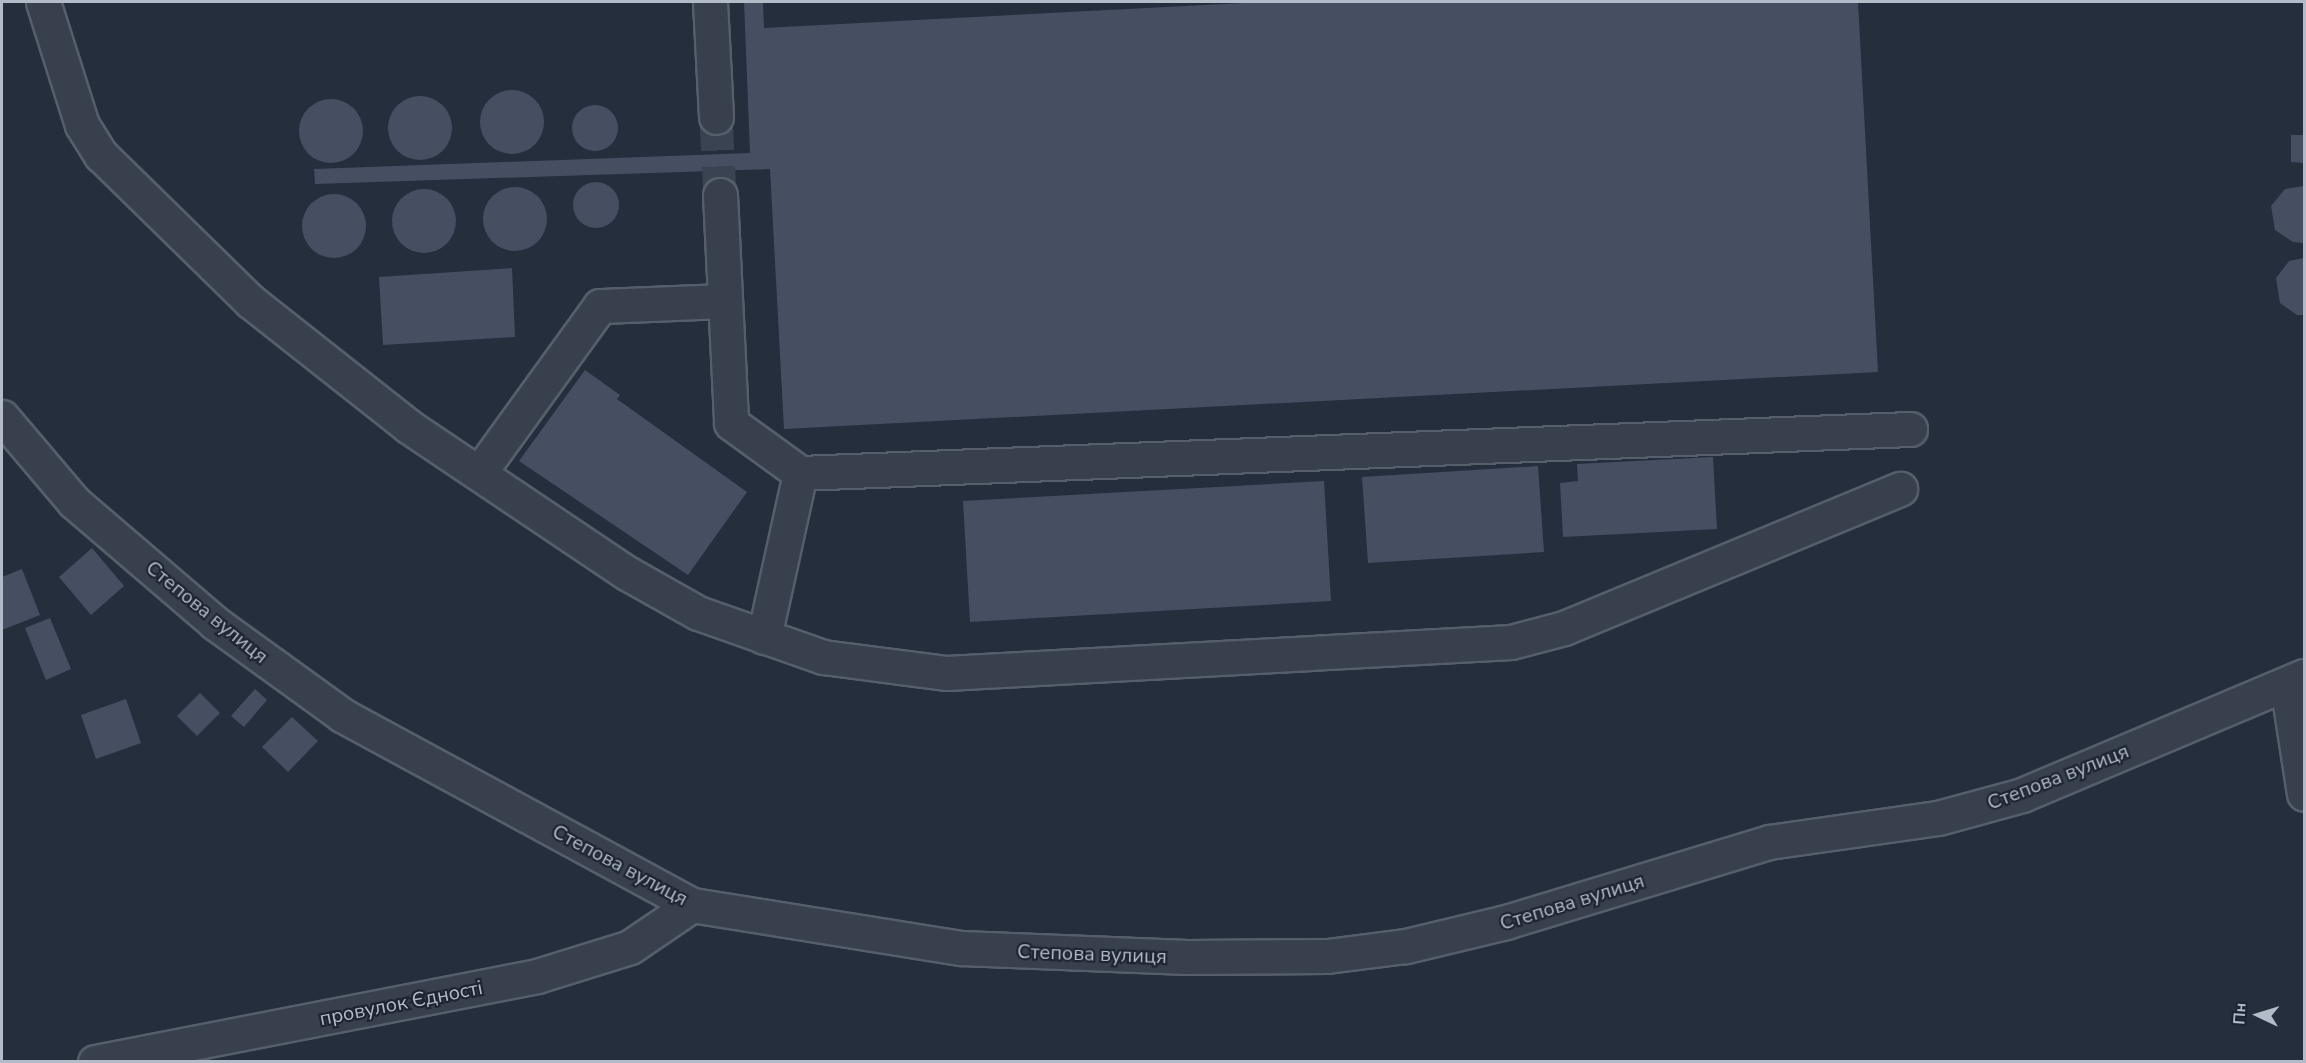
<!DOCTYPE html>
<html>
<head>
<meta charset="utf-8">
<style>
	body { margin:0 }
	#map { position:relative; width:2306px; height:1063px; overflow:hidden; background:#242e3d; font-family:"Nunito Sans",sans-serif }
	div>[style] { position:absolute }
	.building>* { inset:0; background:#454f61 }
	.round { border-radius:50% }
	.minor-tunnel>* { height:33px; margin-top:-16.5px; transform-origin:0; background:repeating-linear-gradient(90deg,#3a4352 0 33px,transparent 0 49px) }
	.roads { filter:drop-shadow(2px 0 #565e6b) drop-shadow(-2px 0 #565e6b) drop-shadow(0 2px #565e6b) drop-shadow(0 -2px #565e6b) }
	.minor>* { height:33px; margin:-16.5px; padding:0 16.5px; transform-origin:16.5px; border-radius:16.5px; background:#38404d }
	span { translate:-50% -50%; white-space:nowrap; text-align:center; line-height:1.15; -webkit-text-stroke:4.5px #1d2532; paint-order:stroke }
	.street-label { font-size:20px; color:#b4bbc8 }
	.frame { position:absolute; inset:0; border:3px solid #b4bbc8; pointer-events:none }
	.north { position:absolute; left:2228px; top:985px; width:60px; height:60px; -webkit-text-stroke:4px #1d2532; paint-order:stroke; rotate:274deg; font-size:16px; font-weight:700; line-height:24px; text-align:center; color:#b4bbc8 }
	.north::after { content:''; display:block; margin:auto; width:21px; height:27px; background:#b4bbc8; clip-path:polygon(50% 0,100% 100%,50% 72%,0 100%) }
</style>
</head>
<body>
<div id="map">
	<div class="building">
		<div style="clip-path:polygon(744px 2px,763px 2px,764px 28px,1263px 2px,1858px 2px,1878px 372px,784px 429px,770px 169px,315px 184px,314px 169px,750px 153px)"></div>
		<div class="round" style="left:480px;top:90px;width:64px;height:64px"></div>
		<div class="round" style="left:388px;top:96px;width:64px;height:64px"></div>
		<div class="round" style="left:299px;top:99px;width:64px;height:64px"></div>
		<div class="round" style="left:572px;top:105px;width:46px;height:46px"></div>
		<div style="clip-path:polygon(2291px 135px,2304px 135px,2304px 163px,2291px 162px)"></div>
		<div class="round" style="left:573px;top:182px;width:46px;height:46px"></div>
		<div style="clip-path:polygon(2304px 186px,2304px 243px,2293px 242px,2275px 230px,2271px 206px,2285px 189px)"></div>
		<div class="round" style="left:483px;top:187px;width:64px;height:64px"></div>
		<div class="round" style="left:392px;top:189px;width:64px;height:64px"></div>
		<div class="round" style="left:302px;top:194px;width:64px;height:64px"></div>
		<div style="clip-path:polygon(2304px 258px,2304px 315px,2297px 315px,2280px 303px,2276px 278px,2289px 261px)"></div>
		<div style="clip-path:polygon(512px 268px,515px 337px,383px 345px,379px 277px)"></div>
		<div style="clip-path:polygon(585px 370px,620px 395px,617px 399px,747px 492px,688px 575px,519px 461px)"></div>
		<div style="clip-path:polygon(1713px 457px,1717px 529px,1563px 537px,1560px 483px,1578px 481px,1577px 464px)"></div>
		<div style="clip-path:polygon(1538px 466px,1544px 552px,1368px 563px,1362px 477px)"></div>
		<div style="clip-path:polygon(1324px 481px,1331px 601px,970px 622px,963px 501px)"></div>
		<div style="clip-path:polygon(92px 548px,124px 586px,91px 615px,59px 577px)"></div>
		<div style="clip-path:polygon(22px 569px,40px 615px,2px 630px,2px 577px)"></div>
		<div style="clip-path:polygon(50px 618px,71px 669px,46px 680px,25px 628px)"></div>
		<div style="clip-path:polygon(255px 689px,267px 700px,244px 727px,231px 716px)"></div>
		<div style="clip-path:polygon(200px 693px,220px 713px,197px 736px,177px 716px)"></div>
		<div style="clip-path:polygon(126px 699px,141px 743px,96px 759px,81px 715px)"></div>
		<div style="clip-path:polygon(292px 717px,318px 741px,288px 772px,262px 747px)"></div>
	</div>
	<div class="minor-tunnel">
		<div style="left:716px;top:117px;width:78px;rotate:87.1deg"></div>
	</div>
	<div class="roads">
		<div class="minor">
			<div style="left:43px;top:2px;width:129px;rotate:72.4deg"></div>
			<div style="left:82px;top:125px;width:36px;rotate:58deg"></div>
			<div style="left:101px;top:155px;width:209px;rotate:44.4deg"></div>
			<div style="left:250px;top:301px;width:201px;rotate:38.3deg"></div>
			<div style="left:408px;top:426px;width:264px;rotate:33.9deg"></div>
			<div style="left:627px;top:573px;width:81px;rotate:29.4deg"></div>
			<div style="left:698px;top:613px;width:133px;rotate:19.4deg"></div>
			<div style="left:823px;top:657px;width:125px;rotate:7.4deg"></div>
			<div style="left:947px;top:673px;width:565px;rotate:-3.15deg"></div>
			<div style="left:1511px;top:642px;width:55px;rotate:-14.8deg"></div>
			<div style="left:1564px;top:628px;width:364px;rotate:-22.5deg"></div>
			<div style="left:710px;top:2px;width:115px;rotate:87deg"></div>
			<div style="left:720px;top:195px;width:228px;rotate:87.2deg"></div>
			<div style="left:731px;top:423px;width:85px;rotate:35.9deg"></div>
			<div style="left:800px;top:473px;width:1111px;rotate:-2.27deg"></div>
			<div style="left:2px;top:417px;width:111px;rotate:49.7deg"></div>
			<div style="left:74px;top:502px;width:186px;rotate:40.6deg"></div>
			<div style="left:215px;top:623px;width:157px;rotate:35.9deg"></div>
			<div style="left:342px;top:715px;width:398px;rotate:28.5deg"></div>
			<div style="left:692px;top:905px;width:272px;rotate:9.1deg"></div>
			<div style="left:961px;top:948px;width:226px;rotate:2.3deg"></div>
			<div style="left:1187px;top:957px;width:140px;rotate:-0.4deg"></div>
			<div style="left:1327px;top:956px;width:80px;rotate:-7.2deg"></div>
			<div style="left:1406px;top:946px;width:103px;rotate:-13.5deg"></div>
			<div style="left:1506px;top:922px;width:275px;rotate:-16.9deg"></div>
			<div style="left:1769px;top:842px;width:171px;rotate:-8.1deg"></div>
			<div style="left:1938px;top:818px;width:87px;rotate:-15.3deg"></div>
			<div style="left:2022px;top:795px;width:306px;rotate:-22.9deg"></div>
			<div style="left:479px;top:473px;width:206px;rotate:-54.1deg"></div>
			<div style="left:600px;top:306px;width:125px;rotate:-2.3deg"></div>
			<div style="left:764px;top:637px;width:168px;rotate:-77.6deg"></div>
			<div style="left:2287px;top:684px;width:111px;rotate:81.2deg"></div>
			<div style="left:95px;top:1062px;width:450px;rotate:-11deg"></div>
			<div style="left:537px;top:976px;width:97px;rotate:-17.3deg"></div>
			<div style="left:630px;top:947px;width:75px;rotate:-34.1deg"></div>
		</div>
	</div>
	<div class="street-label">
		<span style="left:207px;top:612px;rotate:39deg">Степова вулиця</span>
		<span style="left:2058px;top:777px;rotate:-21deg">Степова вулиця</span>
		<span style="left:620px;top:865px;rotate:28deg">Степова вулиця</span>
		<span style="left:1572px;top:902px;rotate:-17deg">Степова вулиця</span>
		<span style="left:1092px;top:954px;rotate:2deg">Степова вулиця</span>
		<span style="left:401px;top:1003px;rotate:-11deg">провулок Єдності</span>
	</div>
	<div class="frame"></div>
	<div class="north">Пн</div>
</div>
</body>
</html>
